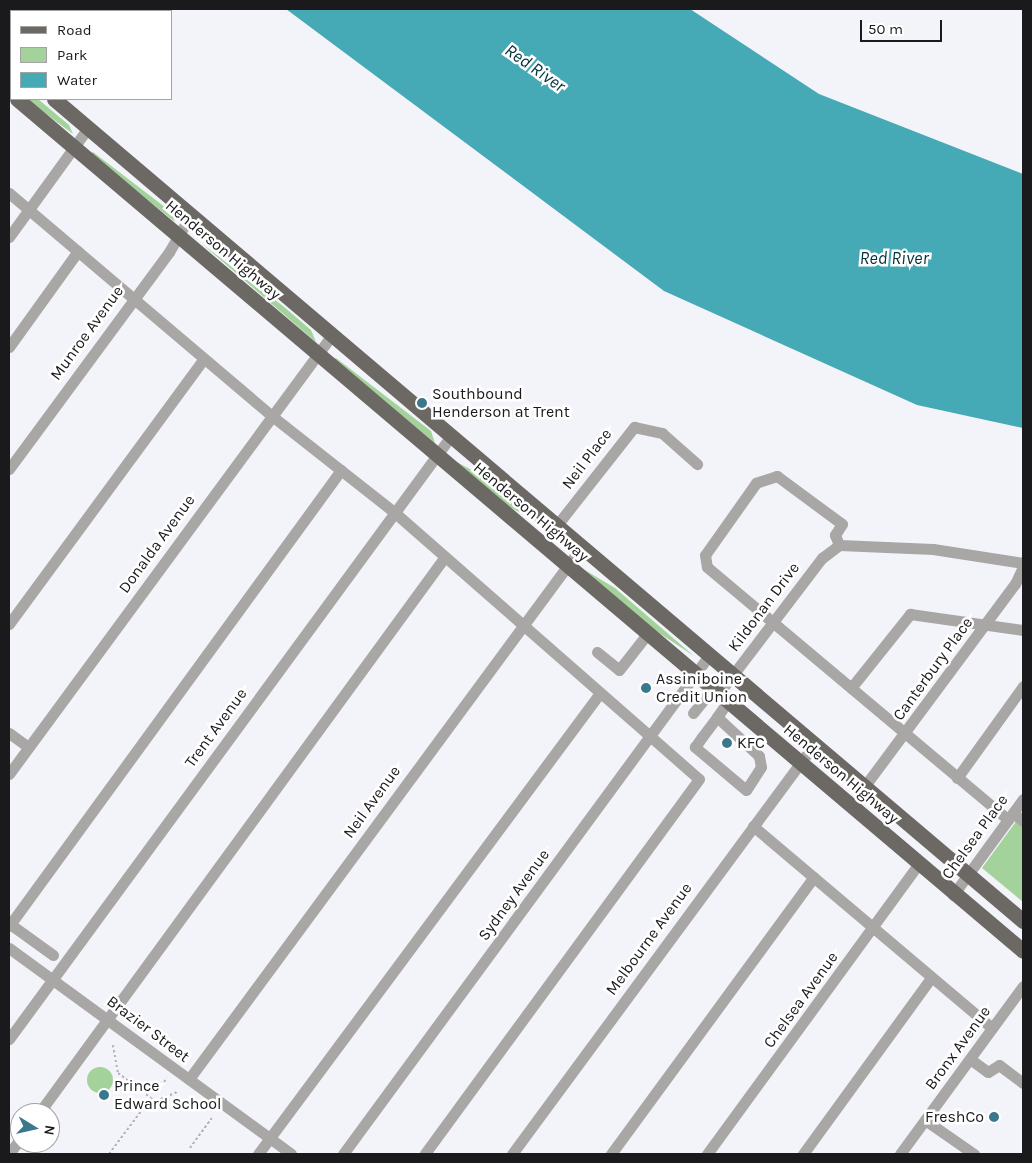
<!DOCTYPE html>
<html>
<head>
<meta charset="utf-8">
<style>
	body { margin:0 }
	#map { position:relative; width:1032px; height:1163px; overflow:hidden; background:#f3f3fa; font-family:Karla,sans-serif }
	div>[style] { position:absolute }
	.green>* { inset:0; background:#a3d39b }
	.round { border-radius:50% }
	.water>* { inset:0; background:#45a9b6 }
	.path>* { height:2px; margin-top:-1px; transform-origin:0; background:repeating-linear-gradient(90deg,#b1b1b7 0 2.5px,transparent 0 5px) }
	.minor>* { height:11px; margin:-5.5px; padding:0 5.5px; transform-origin:5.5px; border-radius:5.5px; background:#a9a7a5 }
	.major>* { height:15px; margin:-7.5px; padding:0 7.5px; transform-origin:7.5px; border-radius:7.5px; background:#6c6864 }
	.dots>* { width:14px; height:14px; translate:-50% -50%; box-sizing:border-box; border:2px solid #fff; border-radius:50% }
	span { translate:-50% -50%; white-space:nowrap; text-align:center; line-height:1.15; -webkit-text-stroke:5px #fff; paint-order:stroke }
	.street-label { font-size:16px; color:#1a1a1c }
	.poi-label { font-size:16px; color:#1a1a1c }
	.left { translate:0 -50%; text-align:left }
	.right { translate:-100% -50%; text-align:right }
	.water-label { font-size:18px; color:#023339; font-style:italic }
	.frame { position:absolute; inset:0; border:10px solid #1a1a1c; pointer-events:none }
	.legend { position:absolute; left:10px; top:10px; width:162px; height:90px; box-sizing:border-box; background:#fff; border:1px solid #a3a3a4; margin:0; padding:6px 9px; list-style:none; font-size:15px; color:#1a1a1c }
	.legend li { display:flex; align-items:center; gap:10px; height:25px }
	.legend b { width:25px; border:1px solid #a3a3a4 }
	.north { position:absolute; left:10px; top:1103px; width:50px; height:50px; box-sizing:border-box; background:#fff; border:1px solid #a3a3a4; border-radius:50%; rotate:99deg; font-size:14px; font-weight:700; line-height:20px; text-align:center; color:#1a1a1c }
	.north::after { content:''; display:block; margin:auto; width:18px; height:22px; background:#39788d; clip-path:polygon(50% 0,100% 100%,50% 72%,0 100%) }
	.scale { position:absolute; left:860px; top:20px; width:82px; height:22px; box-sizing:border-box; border:2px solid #1a1a1c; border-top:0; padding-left:6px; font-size:15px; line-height:18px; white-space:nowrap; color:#1a1a1c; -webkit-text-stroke:4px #fff; paint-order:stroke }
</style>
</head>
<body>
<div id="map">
	<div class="green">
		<div style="clip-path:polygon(26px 99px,38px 99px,69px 125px,73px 134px)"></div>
		<div style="clip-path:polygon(93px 152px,170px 211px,175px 222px,91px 154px)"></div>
		<div style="clip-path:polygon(201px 243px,283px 306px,311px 330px,316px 342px)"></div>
		<div style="clip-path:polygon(336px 358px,431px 431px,435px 443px,334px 359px)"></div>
		<div style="clip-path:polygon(453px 460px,483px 476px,538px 522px,502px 503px)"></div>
		<div style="clip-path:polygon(583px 569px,615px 588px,694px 656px,650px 627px)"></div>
		<div style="clip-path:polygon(1023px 812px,1023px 902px,982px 868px)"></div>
		<div class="round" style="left:87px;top:1067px;width:26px;height:26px"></div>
	</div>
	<div class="water">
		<div style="clip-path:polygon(286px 9px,690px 9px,819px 94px,1023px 174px,1023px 428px,917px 405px,664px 291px)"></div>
	</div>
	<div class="path">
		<div style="left:113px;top:1045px;width:28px;rotate:80deg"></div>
		<div style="left:118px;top:1073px;width:41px;rotate:37.1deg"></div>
		<div style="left:151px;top:1098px;width:6px;rotate:31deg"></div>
		<div style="left:156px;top:1101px;width:23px;rotate:-23deg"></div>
		<div style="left:164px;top:1082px;width:5px;rotate:-53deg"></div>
		<div style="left:191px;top:1103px;width:6px;rotate:-51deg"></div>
		<div style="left:190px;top:1148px;width:37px;rotate:-54deg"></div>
		<div style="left:109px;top:1154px;width:70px;rotate:-53.1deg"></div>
	</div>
	<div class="minor">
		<div style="left:97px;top:11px;width:3px;rotate:-45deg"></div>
		<div style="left:9px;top:33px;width:3px;rotate:45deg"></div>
		<div style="left:9px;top:193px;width:345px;rotate:40.3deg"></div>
		<div style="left:272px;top:416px;width:155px;rotate:38.2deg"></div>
		<div style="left:394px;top:512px;width:405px;rotate:41.2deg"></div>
		<div style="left:699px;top:779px;width:464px;rotate:126.2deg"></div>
		<div style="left:9px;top:237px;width:135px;rotate:-54.1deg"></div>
		<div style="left:9px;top:347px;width:118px;rotate:-54.3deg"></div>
		<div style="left:9px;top:469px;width:270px;rotate:-53.6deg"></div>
		<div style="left:169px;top:252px;width:42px;rotate:-59.7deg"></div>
		<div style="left:557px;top:525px;width:125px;rotate:-51.8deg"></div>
		<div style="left:634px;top:427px;width:29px;rotate:12deg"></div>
		<div style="left:662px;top:433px;width:47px;rotate:41.5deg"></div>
		<div style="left:839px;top:545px;width:11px;rotate:-112deg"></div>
		<div style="left:835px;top:535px;width:13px;rotate:-58deg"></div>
		<div style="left:842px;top:524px;width:81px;rotate:-143.6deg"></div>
		<div style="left:777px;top:476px;width:22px;rotate:162deg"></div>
		<div style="left:756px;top:483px;width:88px;rotate:125.3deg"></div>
		<div style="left:705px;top:555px;width:12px;rotate:81deg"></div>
		<div style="left:707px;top:567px;width:393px;rotate:40deg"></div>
		<div style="left:9px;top:624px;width:329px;rotate:-53.7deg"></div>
		<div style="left:597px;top:652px;width:28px;rotate:39deg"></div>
		<div style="left:619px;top:670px;width:47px;rotate:-51.9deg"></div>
		<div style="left:851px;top:688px;width:95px;rotate:-51.4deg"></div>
		<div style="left:910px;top:614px;width:114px;rotate:8.1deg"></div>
		<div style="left:719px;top:693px;width:170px;rotate:-52.7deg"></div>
		<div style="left:822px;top:558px;width:21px;rotate:-37deg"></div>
		<div style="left:839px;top:545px;width:94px;rotate:2.4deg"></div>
		<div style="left:933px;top:549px;width:91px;rotate:8.8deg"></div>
		<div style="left:693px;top:713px;width:32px;rotate:-51deg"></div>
		<div style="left:717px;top:717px;width:57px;rotate:42.9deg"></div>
		<div style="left:759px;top:756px;width:11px;rotate:80deg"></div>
		<div style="left:761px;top:767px;width:27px;rotate:123deg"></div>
		<div style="left:746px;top:790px;width:67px;rotate:-139.9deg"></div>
		<div style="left:695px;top:747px;width:12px;rotate:-55deg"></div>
		<div style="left:702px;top:737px;width:25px;rotate:-53deg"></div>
		<div style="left:717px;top:717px;width:19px;rotate:-55deg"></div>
		<div style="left:9px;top:733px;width:24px;rotate:36deg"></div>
		<div style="left:9px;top:774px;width:545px;rotate:-53.66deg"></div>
		<div style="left:957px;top:778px;width:113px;rotate:-54.3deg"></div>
		<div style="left:864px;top:787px;width:253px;rotate:-53.4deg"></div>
		<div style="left:1015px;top:584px;width:19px;rotate:-65deg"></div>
		<div style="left:1013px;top:813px;width:13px;rotate:39deg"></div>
		<div style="left:753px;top:826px;width:313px;rotate:40.2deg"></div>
		<div style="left:953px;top:895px;width:119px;rotate:-53.9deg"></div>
		<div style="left:10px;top:924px;width:53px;rotate:35.8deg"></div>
		<div style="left:9px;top:926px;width:564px;rotate:-53.94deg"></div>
		<div style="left:9px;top:948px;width:349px;rotate:36.1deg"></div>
		<div style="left:9px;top:1039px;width:748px;rotate:-53.76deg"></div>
		<div style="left:970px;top:1059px;width:22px;rotate:36deg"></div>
		<div style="left:988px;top:1072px;width:13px;rotate:-32deg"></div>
		<div style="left:999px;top:1065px;width:30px;rotate:37deg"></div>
		<div style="left:189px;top:1079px;width:662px;rotate:-53.6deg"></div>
		<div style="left:39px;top:1113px;width:687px;rotate:-53.88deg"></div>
		<div style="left:925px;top:1120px;width:60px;rotate:34.8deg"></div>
		<div style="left:9px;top:1154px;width:19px;rotate:-54deg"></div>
		<div style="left:258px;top:1154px;width:574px;rotate:-53.43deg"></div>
		<div style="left:343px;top:1154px;width:620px;rotate:-53.72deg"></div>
		<div style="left:512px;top:1154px;width:511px;rotate:-53.6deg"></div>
		<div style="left:611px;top:1154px;width:343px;rotate:-53.8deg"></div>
		<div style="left:707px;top:1154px;width:360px;rotate:-53.9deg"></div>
		<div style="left:803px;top:1154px;width:218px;rotate:-54deg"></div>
		<div style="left:900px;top:1154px;width:208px;rotate:-53.8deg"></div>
	</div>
	<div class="major">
		<div style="left:9px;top:61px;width:3px;rotate:45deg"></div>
		<div style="left:17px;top:99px;width:1318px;rotate:40.26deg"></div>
		<div style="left:54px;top:99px;width:1271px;rotate:40.31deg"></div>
	</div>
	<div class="dots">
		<div style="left:422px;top:403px;background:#39788d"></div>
		<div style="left:646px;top:688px;background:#39788d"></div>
		<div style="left:727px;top:743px;background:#39788d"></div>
		<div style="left:104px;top:1095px;background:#39788d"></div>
		<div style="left:994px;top:1117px;background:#39788d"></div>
	</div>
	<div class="street-label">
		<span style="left:223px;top:250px;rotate:40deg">Henderson Highway</span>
		<span style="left:87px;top:333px;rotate:-54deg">Munroe Avenue</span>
		<span style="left:587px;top:459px;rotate:-53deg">Neil Place</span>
		<span style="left:531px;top:512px;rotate:40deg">Henderson Highway</span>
		<span style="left:157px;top:544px;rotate:-54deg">Donalda Avenue</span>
		<span style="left:764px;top:607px;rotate:-53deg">Kildonan Drive</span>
		<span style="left:933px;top:669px;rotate:-54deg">Canterbury Place</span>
		<span style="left:216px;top:728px;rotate:-54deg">Trent Avenue</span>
		<span style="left:841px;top:774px;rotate:40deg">Henderson Highway</span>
		<span style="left:372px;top:802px;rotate:-54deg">Neil Avenue</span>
		<span style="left:975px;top:837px;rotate:-54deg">Chelsea Place</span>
		<span style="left:514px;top:895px;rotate:-54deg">Sydney Avenue</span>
		<span style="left:649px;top:939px;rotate:-54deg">Melbourne Avenue</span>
		<span style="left:801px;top:1000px;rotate:-54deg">Chelsea Avenue</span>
		<span style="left:148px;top:1029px;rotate:37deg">Brazier Street</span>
		<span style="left:958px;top:1048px;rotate:-54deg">Bronx Avenue</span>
	</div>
	<div class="poi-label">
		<span class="left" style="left:432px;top:403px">Southbound<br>Henderson at Trent</span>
		<span class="left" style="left:656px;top:688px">Assiniboine<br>Credit Union</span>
		<span class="left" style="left:737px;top:743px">KFC</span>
		<span class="left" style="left:114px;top:1095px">Prince<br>Edward School</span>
		<span class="right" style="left:984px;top:1117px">FreshCo</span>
	</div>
	<div class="water-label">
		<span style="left:535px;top:68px;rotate:35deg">Red River</span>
		<span style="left:894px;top:258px">Red River</span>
	</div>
	<div class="frame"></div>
	<ul class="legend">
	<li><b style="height:6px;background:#6c6864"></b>Road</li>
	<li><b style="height:14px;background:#a3d39b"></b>Park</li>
	<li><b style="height:14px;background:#45a9b6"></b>Water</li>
	</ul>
	<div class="north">N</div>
	<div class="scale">50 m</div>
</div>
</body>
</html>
